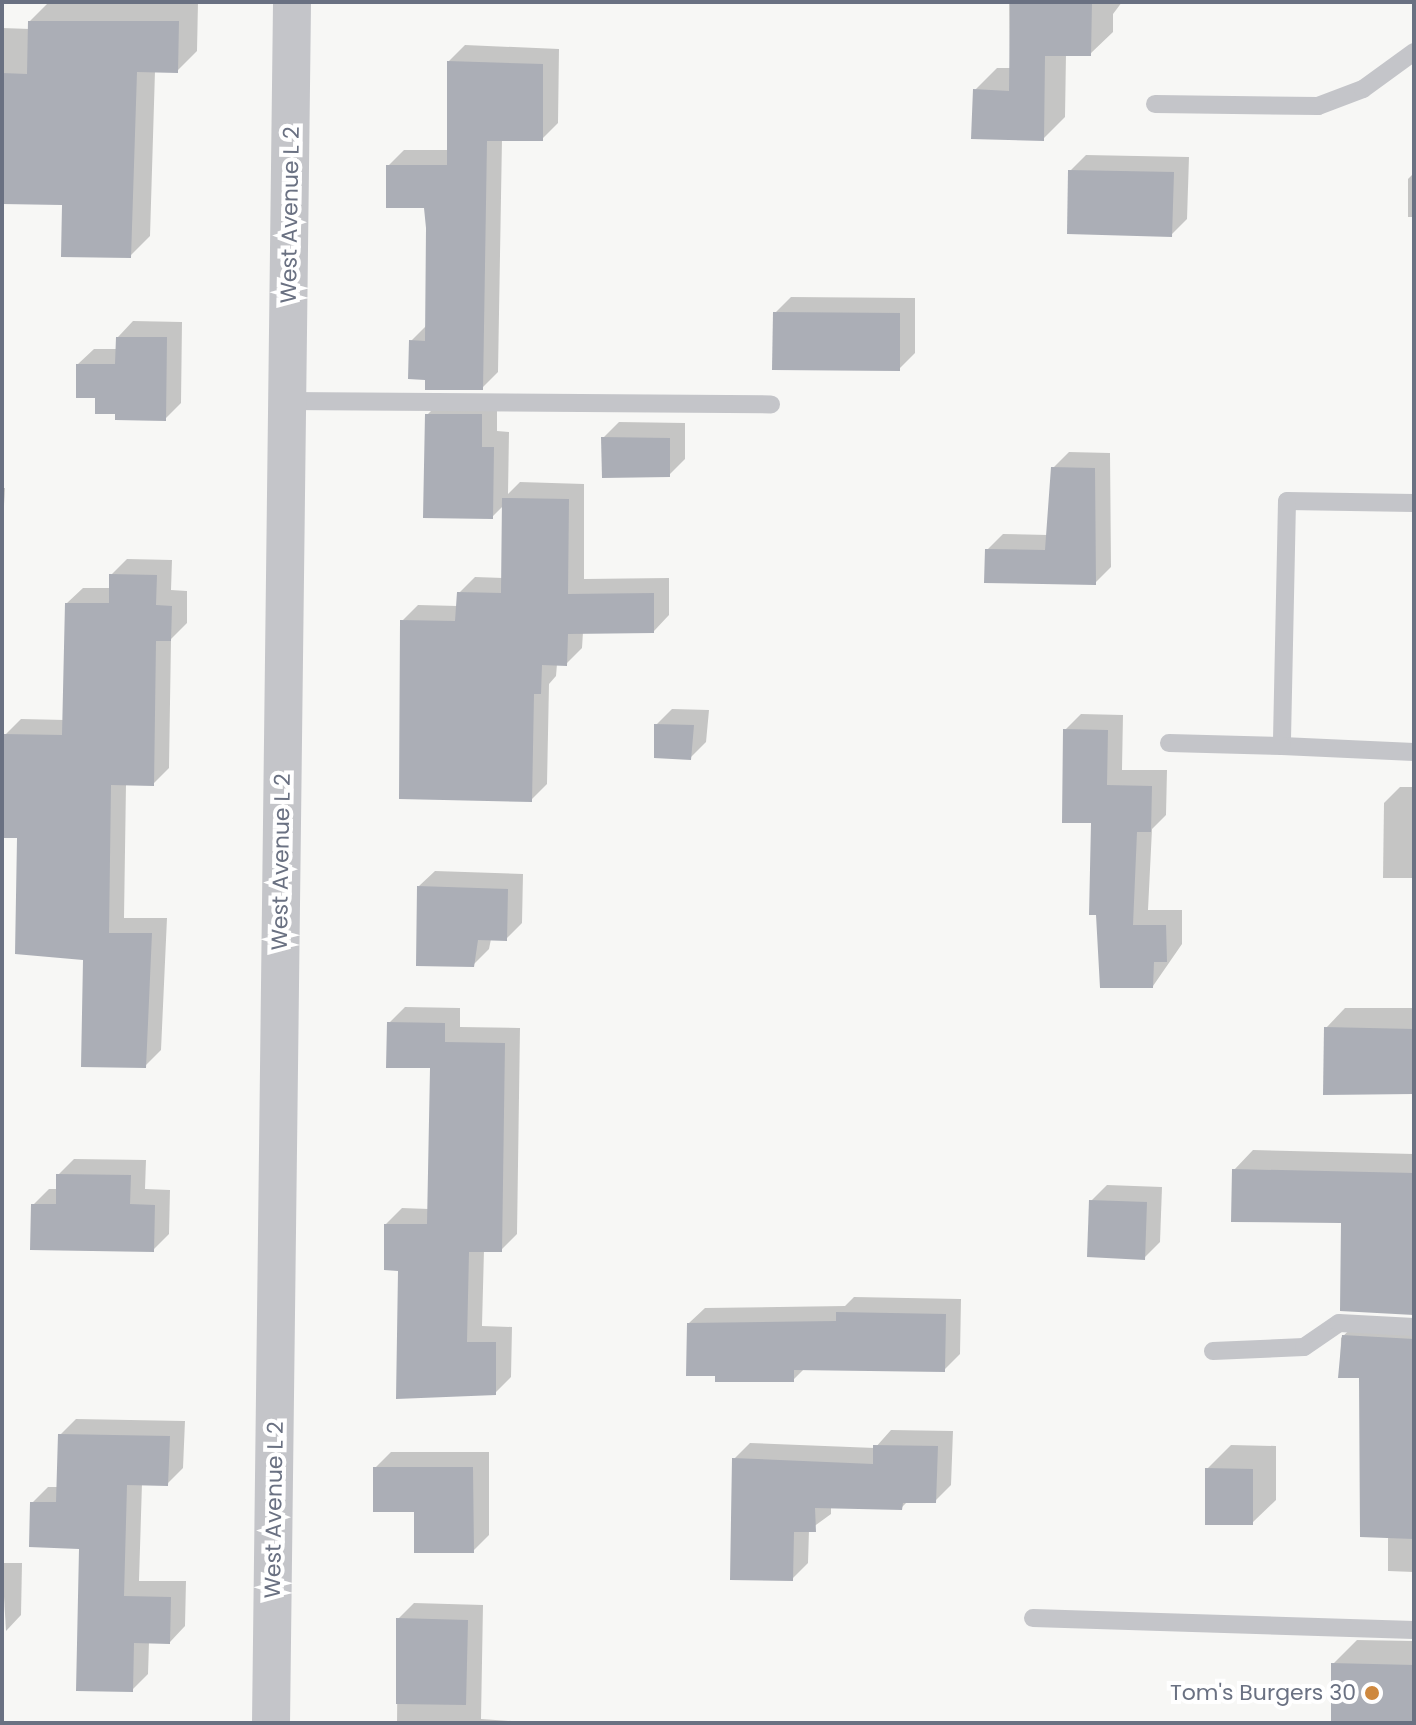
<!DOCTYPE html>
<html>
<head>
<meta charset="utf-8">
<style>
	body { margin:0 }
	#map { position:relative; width:1416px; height:1725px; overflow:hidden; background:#f7f7f5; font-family:Poppins,sans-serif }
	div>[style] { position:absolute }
	.shadow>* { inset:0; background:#0003 }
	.building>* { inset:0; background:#abaeb6 }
	.lane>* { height:18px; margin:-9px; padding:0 9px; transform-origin:9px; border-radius:9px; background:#c4c5c9 }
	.street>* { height:38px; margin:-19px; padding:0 19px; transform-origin:19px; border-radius:19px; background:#c4c5c9 }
	.dots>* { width:22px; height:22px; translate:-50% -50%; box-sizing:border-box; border:4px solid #fff; border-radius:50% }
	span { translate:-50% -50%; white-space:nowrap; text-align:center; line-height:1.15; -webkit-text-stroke:8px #fff; paint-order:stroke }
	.street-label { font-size:22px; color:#6a7182 }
	.poi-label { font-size:22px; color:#6a7182 }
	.right { translate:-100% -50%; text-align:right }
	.frame { position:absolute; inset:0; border:4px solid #6a7182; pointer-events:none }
</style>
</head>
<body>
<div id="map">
	<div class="shadow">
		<div style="clip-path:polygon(49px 2px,198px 2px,197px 51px,177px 71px,155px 71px,150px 236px,130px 256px,64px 203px,2px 203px,2px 28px,30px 29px,30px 21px)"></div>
		<div style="clip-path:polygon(1009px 2px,1122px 2px,1113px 14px,1113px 32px,1090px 54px,1066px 54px,1065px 117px,1043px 139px,975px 90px,997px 68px,1010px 68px)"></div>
		<div style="clip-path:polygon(465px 45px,559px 49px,558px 123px,542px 139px,502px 139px,498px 372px,482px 388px,427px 378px,411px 341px,427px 325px,426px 206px,388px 166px,404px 150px,449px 150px,449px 61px)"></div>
		<div style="clip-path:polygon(1086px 155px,1189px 157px,1187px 219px,1171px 235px,1070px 171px)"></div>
		<div style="clip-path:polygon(1414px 173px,1414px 217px,1408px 217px,1408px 179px)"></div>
		<div style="clip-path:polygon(791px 297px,915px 298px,915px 353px,899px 369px,775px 313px)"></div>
		<div style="clip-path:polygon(133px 321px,182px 322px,181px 403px,165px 419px,117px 412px,97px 396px,78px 364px,94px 349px,117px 349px,118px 337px)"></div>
		<div style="clip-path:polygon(443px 399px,497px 399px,497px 431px,509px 432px,508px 494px,520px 482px,584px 484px,584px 579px,669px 578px,669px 615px,654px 631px,583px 632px,582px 648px,566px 664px,557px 664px,556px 676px,549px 684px,547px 784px,531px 800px,402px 621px,418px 605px,458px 606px,459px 593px,475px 577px,503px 578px,504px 505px,492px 517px,427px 415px)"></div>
		<div style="clip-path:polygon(619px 422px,685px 423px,685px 459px,669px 475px,603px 438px)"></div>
		<div style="clip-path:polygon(1069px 452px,1110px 453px,1111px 567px,1095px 583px,987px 550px,1003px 534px,1048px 535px,1053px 468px)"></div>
		<div style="clip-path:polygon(2px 488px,5px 488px,2px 541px)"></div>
		<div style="clip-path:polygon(127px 559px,172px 560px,171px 590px,187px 591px,187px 623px,171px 639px,169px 768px,153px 784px,126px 784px,124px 918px,167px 918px,161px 1050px,145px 1066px,19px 836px,5px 735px,21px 719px,65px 720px,67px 603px,83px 588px,111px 588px,111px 575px)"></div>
		<div style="clip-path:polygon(672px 709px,709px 710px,706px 742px,690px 758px,656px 725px)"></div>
		<div style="clip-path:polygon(1081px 714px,1123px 715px,1122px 770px,1167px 770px,1166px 815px,1152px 829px,1148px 910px,1182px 910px,1182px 944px,1153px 986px,1065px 730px)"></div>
		<div style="clip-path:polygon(1400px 787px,1414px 787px,1414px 878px,1383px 878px,1384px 803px)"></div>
		<div style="clip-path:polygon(435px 871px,523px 874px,522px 923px,506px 939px,491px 939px,489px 949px,473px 965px,419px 886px)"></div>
		<div style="clip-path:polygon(405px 1007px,460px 1008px,460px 1027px,520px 1028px,517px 1234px,501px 1250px,484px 1250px,482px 1326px,512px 1327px,511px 1377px,495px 1393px,400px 1269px,386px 1224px,402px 1208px,429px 1209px,432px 1066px,389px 1023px)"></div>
		<div style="clip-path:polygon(1345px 1008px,1414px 1008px,1414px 1092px,1326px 1028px)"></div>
		<div style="clip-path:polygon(1253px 1150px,1414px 1154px,1414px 1313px,1343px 1221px,1234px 1170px)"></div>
		<div style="clip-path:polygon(74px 1159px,146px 1160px,145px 1189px,170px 1190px,169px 1234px,153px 1250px,33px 1205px,49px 1189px,58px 1189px,58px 1175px)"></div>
		<div style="clip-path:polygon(1107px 1185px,1162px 1187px,1160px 1242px,1144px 1258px,1091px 1201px)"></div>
		<div style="clip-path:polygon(854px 1297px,961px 1299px,960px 1354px,944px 1370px,805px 1368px,793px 1380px,689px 1323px,705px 1308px,845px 1306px)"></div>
		<div style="clip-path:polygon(1361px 1319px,1414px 1320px,1414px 1572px,1388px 1571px,1388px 1536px,1361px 1376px,1340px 1376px,1341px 1338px)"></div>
		<div style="clip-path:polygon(76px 1419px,185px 1421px,183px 1468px,167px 1484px,142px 1483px,139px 1581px,186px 1581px,185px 1626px,170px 1642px,149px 1642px,148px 1674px,132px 1690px,81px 1547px,32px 1503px,48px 1487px,59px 1487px,60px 1435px)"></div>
		<div style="clip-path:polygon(891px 1430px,953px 1431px,951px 1485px,935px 1501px,908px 1501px,902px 1507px,831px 1506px,831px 1514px,809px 1530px,808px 1563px,792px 1579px,734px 1459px,750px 1443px,875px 1448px)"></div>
		<div style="clip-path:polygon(1231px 1445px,1276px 1446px,1276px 1500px,1252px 1523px,1207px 1469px)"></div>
		<div style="clip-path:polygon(391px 1452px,489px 1452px,489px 1535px,473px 1551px,416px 1510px,375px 1468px)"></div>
		<div style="clip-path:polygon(2px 1563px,22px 1563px,21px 1615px,6px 1631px)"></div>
		<div style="clip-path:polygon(414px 1603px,483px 1605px,481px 1719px,541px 1723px,397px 1723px,398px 1619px)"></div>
		<div style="clip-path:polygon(1357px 1640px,1414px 1641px,1414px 1723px,1333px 1723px,1333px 1664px)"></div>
	</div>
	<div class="building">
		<div style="clip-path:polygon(1010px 2px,1092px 2px,1091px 56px,1045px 56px,1044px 141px,971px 139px,973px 89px,1009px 91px)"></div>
		<div style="clip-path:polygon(28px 21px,179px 21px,178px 73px,137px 72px,131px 258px,61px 257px,62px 205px,2px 204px,2px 73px,27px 74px)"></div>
		<div style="clip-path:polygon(447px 61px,543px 64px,543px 141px,487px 141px,483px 390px,425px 390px,425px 380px,408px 379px,409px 340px,425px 341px,426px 228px,424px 208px,386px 208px,386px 165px,447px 165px)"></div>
		<div style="clip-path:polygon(1068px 170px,1174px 172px,1172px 237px,1067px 234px)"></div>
		<div style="clip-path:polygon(773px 312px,900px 313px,900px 371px,772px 370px)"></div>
		<div style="clip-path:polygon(116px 337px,167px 337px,166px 421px,115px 420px,115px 414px,95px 414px,95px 398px,76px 398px,76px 364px,115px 364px)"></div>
		<div style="clip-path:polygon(425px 414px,482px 414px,482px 447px,494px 447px,493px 519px,423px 518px)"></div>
		<div style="clip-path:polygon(601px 437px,670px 438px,670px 477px,602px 478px)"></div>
		<div style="clip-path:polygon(1051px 467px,1095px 468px,1096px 585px,984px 583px,985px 549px,1045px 550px)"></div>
		<div style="clip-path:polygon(502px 498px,569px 499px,568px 594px,654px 593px,654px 633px,568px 634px,567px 666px,542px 665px,541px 694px,534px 694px,532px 802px,399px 799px,400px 620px,455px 621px,457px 592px,501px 593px)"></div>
		<div style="clip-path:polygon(109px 574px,157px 575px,156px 605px,172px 606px,171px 641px,156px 641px,154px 786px,111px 785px,109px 933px,152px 933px,146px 1068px,81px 1067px,83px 960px,15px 954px,17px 838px,2px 838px,3px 734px,62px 735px,65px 603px,109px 603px)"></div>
		<div style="clip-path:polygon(654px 724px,694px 725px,691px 760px,654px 758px)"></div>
		<div style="clip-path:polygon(1063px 729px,1108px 730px,1107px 785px,1152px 786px,1151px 832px,1137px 832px,1133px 925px,1166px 925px,1167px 962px,1154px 962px,1153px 988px,1100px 988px,1096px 915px,1089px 915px,1091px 823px,1062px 823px)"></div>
		<div style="clip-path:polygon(417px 886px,508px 889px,507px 941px,478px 940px,474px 967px,416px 966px)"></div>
		<div style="clip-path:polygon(387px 1022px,445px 1023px,445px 1042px,505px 1043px,502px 1252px,469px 1252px,467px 1342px,496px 1342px,496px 1395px,396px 1399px,398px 1271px,384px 1270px,384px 1224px,427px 1224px,430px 1068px,386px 1068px)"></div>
		<div style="clip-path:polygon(1324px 1027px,1414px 1029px,1414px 1094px,1323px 1095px)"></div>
		<div style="clip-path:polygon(1232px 1169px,1414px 1173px,1414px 1315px,1340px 1311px,1341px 1223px,1231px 1222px)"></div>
		<div style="clip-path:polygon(56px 1174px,131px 1175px,130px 1204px,155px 1205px,154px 1252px,30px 1250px,31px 1204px,56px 1204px)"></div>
		<div style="clip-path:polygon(1089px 1200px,1147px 1202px,1145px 1260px,1087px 1257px)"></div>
		<div style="clip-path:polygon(836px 1312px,946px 1314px,945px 1372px,794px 1370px,794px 1382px,715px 1382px,715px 1376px,686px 1376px,687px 1323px,836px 1321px)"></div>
		<div style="clip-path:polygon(1342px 1335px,1414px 1339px,1414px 1539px,1360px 1537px,1359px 1378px,1338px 1378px)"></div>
		<div style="clip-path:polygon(58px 1434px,170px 1436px,168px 1486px,127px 1485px,124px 1596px,171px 1597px,170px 1644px,134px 1643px,133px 1692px,76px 1691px,79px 1549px,29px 1547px,30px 1502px,56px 1502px)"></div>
		<div style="clip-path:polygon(873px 1445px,938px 1446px,936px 1503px,903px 1503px,902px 1510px,815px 1508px,816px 1532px,794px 1532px,793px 1581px,730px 1580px,732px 1458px,873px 1464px)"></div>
		<div style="clip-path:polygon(373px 1467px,473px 1467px,474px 1553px,414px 1553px,414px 1512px,373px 1512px)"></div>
		<div style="clip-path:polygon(1205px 1468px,1253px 1469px,1253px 1525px,1205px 1525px)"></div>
		<div style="clip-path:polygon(396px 1618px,468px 1620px,466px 1705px,396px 1704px)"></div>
		<div style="clip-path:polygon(1331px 1663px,1414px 1665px,1414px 1723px,1331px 1723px)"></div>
	</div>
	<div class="lane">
		<div style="left:1155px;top:104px;width:163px;rotate:0.7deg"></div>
		<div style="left:1318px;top:106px;width:48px;rotate:-20.7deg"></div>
		<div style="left:1363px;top:89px;width:63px;rotate:-36deg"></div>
		<div style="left:287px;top:401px;width:484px;rotate:0.4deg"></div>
		<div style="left:1414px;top:503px;width:127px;rotate:-179.1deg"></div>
		<div style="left:1287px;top:501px;width:245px;rotate:91.2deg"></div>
		<div style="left:1282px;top:746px;width:132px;rotate:2.6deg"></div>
		<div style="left:1169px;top:743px;width:113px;rotate:1.5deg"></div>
		<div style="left:1213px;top:1351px;width:91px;rotate:-2.5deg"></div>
		<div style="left:1304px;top:1347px;width:42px;rotate:-34.4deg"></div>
		<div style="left:1339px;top:1323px;width:75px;rotate:3.1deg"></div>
		<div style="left:1033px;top:1618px;width:381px;rotate:1.8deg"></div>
	</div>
	<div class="street">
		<div style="left:271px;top:1723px;width:1721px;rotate:-89.3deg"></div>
	</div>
	<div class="dots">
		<div style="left:1372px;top:1693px;background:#ce883e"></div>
	</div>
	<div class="street-label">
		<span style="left:290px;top:215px;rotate:-89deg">West Avenue L 2</span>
		<span style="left:281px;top:862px;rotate:-89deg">West Avenue L 2</span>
		<span style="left:274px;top:1510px;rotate:-89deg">West Avenue L 2</span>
	</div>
	<div class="poi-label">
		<span class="right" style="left:1356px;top:1693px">Tom's Burgers 30</span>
	</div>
	<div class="frame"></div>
</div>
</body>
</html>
